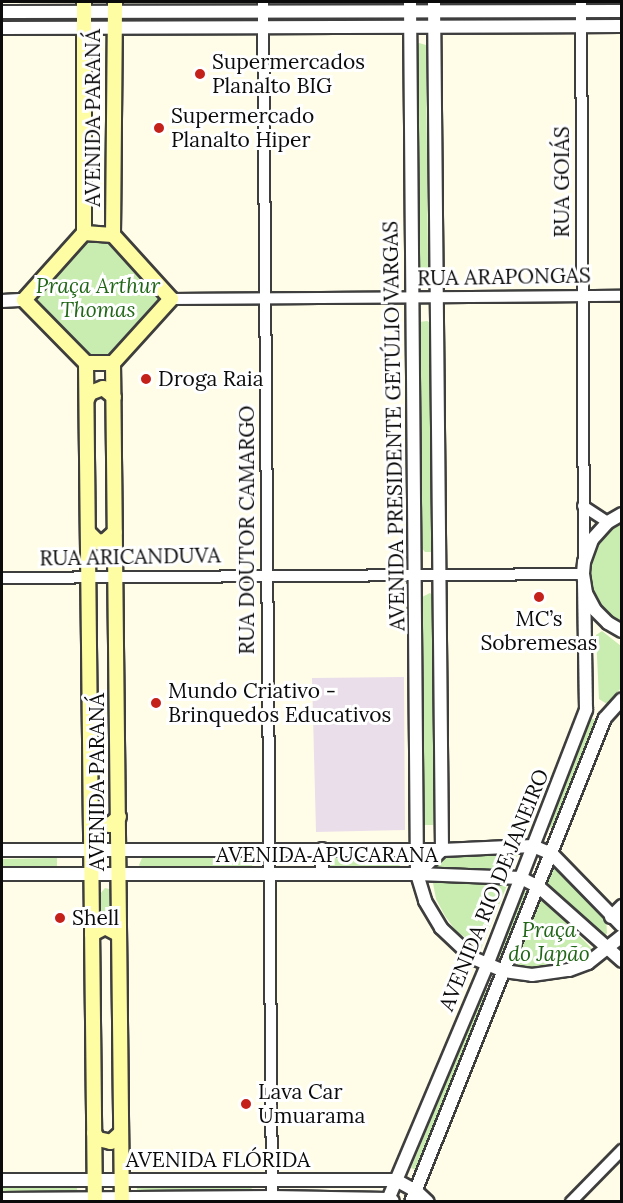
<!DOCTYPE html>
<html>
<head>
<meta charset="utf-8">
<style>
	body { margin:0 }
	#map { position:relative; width:623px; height:1203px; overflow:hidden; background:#fffde8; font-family:Lora,serif }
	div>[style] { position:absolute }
	.industrial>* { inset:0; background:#ebdeeb }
	.green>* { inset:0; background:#c9ecb0 }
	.roads { filter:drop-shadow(2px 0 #3e3e3e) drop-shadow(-2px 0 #3e3e3e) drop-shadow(0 2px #3e3e3e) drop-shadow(0 -2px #3e3e3e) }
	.minor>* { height:10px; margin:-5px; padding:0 5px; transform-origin:5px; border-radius:5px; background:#fff }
	.tertiary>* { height:12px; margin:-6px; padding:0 6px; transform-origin:6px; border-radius:6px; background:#fff }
	.secondary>* { height:14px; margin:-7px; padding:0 7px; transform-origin:7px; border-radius:7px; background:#fffda3 }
	.dots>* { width:16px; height:16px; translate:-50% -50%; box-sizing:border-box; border:3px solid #fff; border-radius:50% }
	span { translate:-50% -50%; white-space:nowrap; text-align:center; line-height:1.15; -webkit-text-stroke:6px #fff; paint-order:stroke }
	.poi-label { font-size:21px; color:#0b0b0b }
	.left { translate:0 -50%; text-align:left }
	.street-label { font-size:21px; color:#0b0b0b }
	.park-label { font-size:21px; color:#216617; font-style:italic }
	.frame { position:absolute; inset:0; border:3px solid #0b0b0b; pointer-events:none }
</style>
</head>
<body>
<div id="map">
	<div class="industrial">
		<div style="clip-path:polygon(404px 677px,405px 830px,316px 832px,312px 678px)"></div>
	</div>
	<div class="green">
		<div style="clip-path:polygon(256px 17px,256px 24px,126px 25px,126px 18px)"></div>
		<div style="clip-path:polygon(271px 17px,398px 17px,398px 24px,271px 24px)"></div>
		<div style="clip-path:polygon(440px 17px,577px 18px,577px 24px,440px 23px)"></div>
		<div style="clip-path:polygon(419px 43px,426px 45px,428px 268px,425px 272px,420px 272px,417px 268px,416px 46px)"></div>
		<div style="clip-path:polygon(84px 233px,113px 235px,171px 299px,113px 363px,86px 363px,24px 300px)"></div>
		<div style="clip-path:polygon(427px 321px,431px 323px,434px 547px,431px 552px,425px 552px,421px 547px,419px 322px)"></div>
		<div style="clip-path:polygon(621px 519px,621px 626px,600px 608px,590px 589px,588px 567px,594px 547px,607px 529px)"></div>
		<div style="clip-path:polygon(430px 593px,433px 596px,433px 825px,424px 825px,422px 597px)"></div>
		<div style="clip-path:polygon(602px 631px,621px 646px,621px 688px,607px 704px,599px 699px,596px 635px)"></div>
		<div style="clip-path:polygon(590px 718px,599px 721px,557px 830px,549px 827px)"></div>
		<div style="clip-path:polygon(518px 854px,511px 872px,434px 873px,437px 863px,444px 856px)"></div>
		<div style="clip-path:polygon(397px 856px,402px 861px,398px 869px,330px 870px,327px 866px,330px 857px)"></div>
		<div style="clip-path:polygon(248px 857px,253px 861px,252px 867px,248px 870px,142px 870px,139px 865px,142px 858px)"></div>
		<div style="clip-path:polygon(57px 858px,57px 872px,2px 873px,2px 859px)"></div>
		<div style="clip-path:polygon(553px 864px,606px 918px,607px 933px,600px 945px,544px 887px)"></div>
		<div style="clip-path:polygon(433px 883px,508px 883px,481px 949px,456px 931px,445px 916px,436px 899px)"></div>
		<div style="clip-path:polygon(105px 888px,114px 890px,114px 925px,100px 924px,100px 894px)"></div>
		<div style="clip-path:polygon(522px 890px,531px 893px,504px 962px,495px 958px)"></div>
		<div style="clip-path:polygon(540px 895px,595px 952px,554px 968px,521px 969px,513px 966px)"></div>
		<div style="clip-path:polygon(485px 987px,493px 990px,418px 1171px,411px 1168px)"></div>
		<div style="clip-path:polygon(2px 1186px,77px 1186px,77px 1194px,2px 1195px)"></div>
		<div style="clip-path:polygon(252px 1186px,251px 1194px,136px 1196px,137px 1188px)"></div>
	</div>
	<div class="roads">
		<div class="minor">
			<div style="left:263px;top:2px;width:1200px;rotate:89.57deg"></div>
			<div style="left:581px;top:2px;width:557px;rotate:89.69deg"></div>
			<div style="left:171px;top:299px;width:451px;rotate:-0.4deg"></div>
			<div style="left:583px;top:506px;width:30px;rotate:33deg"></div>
			<div style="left:2px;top:578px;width:581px;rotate:-0.39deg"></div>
			<div style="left:571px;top:1202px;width:73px;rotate:-45.6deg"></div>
		</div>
		<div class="tertiary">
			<div style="left:410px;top:2px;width:872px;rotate:89.54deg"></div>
			<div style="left:417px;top:874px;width:28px;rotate:73deg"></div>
			<div style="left:425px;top:901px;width:31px;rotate:59deg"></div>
			<div style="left:441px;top:928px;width:44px;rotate:43.2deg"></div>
			<div style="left:473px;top:958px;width:34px;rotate:23deg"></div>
			<div style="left:504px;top:971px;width:28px;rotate:8deg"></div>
			<div style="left:532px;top:975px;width:37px;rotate:-8deg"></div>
			<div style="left:569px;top:970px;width:20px;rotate:-20deg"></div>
			<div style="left:588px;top:963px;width:43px;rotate:-38.5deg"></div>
			<div style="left:434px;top:2px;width:848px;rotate:89.46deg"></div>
			<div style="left:2px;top:12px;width:620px;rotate:-0.09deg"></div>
			<div style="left:2px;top:28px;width:620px;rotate:-0.18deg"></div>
			<div style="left:2px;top:301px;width:22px;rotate:-3deg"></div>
			<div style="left:622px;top:514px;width:16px;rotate:150deg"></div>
			<div style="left:608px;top:522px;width:24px;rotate:132deg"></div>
			<div style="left:592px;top:540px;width:23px;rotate:110deg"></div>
			<div style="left:584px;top:562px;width:12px;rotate:95deg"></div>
			<div style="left:583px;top:574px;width:19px;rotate:81deg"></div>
			<div style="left:586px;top:593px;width:19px;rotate:62deg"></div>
			<div style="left:595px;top:610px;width:18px;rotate:45deg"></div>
			<div style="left:608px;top:623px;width:16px;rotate:30deg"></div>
			<div style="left:322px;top:849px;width:25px;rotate:90deg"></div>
			<div style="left:2px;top:850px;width:440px"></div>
			<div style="left:442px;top:850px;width:91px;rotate:-2.5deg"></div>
			<div style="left:533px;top:846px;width:21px;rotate:23deg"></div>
			<div style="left:552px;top:854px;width:100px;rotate:45.8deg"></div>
			<div style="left:2px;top:874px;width:415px"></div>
			<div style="left:417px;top:874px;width:104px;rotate:2.2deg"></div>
			<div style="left:521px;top:878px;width:20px;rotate:27deg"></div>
			<div style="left:539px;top:887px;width:111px;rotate:41.7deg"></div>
			<div style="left:417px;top:874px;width:35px;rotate:-44deg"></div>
			<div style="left:611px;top:917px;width:16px;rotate:-45deg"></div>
			<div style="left:2px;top:1180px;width:394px"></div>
			<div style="left:396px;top:1180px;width:23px;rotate:29deg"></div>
			<div style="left:416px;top:1191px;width:16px;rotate:43deg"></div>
			<div style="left:2px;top:1199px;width:270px;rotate:-0.4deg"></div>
			<div style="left:272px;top:1197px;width:116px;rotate:1deg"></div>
			<div style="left:388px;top:1199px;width:5px;rotate:22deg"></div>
			<div style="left:387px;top:1202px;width:257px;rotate:-67.1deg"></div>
			<div style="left:487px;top:965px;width:274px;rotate:-68.8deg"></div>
			<div style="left:586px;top:710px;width:127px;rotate:-90.9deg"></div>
			<div style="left:411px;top:1202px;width:521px;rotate:-68.16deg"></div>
			<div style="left:605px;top:718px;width:25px;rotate:-48deg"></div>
		</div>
		<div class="secondary">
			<div style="left:84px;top:233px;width:29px;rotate:4deg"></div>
			<div style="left:113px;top:235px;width:86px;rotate:47.8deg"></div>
			<div style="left:171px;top:299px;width:86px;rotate:132.2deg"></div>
			<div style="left:113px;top:363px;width:27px;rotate:180deg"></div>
			<div style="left:86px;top:363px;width:88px;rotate:-134.5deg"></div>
			<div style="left:24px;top:300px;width:90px;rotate:-48.2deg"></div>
			<div style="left:84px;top:233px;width:231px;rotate:-90deg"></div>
			<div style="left:113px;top:235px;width:233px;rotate:-89.5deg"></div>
			<div style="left:86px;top:363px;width:839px;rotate:89.39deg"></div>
			<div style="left:113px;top:363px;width:839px;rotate:89.39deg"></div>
			<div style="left:87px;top:399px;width:7px;rotate:-63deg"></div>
			<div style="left:90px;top:393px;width:14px;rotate:-21deg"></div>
			<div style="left:103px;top:388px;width:14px;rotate:39deg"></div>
			<div style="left:89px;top:533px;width:13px;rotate:45deg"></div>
			<div style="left:98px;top:542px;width:7px;rotate:-8deg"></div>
			<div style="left:105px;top:541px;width:13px;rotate:-42deg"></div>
			<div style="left:93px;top:819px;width:6px;rotate:39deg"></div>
			<div style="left:98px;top:823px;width:12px;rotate:9deg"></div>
			<div style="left:110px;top:825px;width:12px;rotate:-42deg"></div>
			<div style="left:92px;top:934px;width:15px;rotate:-28deg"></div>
			<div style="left:105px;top:927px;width:15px;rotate:28deg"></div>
			<div style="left:94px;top:1133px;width:7px;rotate:56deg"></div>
			<div style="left:98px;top:1139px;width:13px;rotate:13deg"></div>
			<div style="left:111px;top:1142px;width:13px;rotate:-42deg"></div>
		</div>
	</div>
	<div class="dots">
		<div style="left:200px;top:74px;background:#c4211a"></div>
		<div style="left:159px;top:128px;background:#c4211a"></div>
		<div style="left:146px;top:379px;background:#c4211a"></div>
		<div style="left:539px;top:597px;background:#c4211a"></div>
		<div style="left:156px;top:703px;background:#c4211a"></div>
		<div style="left:60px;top:918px;background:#c4211a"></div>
		<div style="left:246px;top:1104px;background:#c4211a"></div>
	</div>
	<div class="poi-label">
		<span class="left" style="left:212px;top:74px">Supermercados<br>Planalto BIG</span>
		<span class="left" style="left:171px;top:128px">Supermercado<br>Planalto Hiper</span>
		<span class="left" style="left:158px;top:379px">Droga Raia</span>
		<span style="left:539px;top:631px">MC’s<br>Sobremesas</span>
		<span class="left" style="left:168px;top:703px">Mundo Criativo -<br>Brinquedos Educativos</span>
		<span class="left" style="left:72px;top:918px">Shell</span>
		<span class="left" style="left:258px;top:1104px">Lava Car<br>Umuarama</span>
	</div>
	<div class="street-label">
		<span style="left:93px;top:118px;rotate:-90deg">AVENIDA PARANÁ</span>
		<span style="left:562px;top:182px;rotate:-90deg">RUA GOIÁS</span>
		<span style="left:504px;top:277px;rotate:-1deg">RUA ARAPONGAS</span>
		<span style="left:394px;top:426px;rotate:-91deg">AVENIDA PRESIDENTE GETÚLIO VARGAS</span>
		<span style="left:247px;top:530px;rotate:-90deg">RUA DOUTOR CAMARGO</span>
		<span style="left:130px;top:557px;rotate:-1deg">RUA ARICANDUVA</span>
		<span style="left:97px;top:782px;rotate:-90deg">AVENIDA PARANÁ</span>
		<span style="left:327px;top:855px">AVENIDA APUCARANA</span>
		<span style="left:494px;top:890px;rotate:-68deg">AVENIDA RIO DE JANEIRO</span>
		<span style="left:218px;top:1160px">AVENIDA FLÓRIDA</span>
	</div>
	<div class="park-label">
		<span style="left:98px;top:298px">Praça Arthur<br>Thomas</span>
		<span style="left:549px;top:942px">Praça<br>do Japão</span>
	</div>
	<div class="frame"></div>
</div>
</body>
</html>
